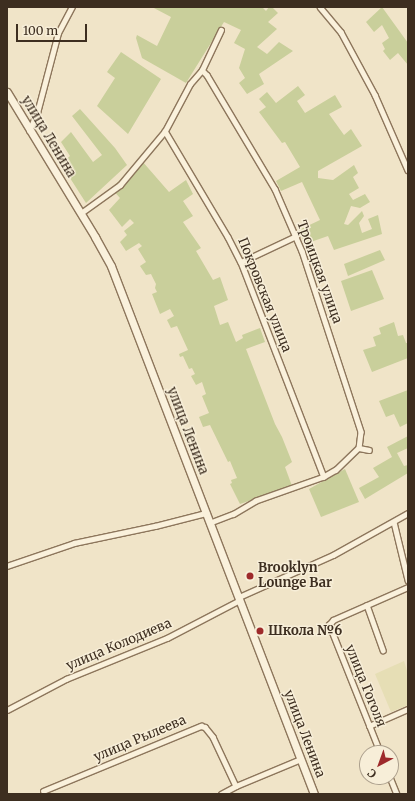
<!DOCTYPE html>
<html>
<head>
<meta charset="utf-8">
<style>
	body { margin:0 }
	#map { position:relative; width:415px; height:801px; overflow:hidden; background:#f0e4c8; font-family:Merriweather,serif }
	div>[style] { position:absolute }
	.farmland>* { inset:0; background:#e6deb5 }
	.green>* { inset:0; background:#c9cf9b }
	.roads { filter:drop-shadow(1px 0 #8d765c) drop-shadow(-1px 0 #8d765c) drop-shadow(0 1px #8d765c) drop-shadow(0 -1px #8d765c) }
	.street>* { height:4.5px; margin:-2.25px; padding:0 2.25px; transform-origin:2.25px; border-radius:2.25px; background:#faf1dc }
	.secondary>* { height:7px; margin:-3.5px; padding:0 3.5px; transform-origin:3.5px; border-radius:3.5px; background:#faf1dc }
	.dots>* { width:11px; height:11px; translate:-50% -50%; box-sizing:border-box; border:2px solid #f7eed8; border-radius:50% }
	span { translate:-50% -50%; white-space:nowrap; text-align:center; line-height:1.15; -webkit-text-stroke:3px #f7eed8; paint-order:stroke }
	.street-label { font-size:13px; color:#3d2e20 }
	.poi-label { font-size:13px; color:#3d2e20; font-weight:700 }
	.left { translate:0 -50%; text-align:left }
	.frame { position:absolute; inset:0; border:8px solid #3d2e20; pointer-events:none }
	.north { position:absolute; left:359px; top:745px; width:40px; height:40px; box-sizing:border-box; background:#f7eed8; border:1px solid #ada18e; border-radius:50%; rotate:221deg; font-size:11px; font-weight:700; line-height:16px; text-align:center; color:#3d2e20 }
	.north::after { content:''; display:block; margin:auto; width:14px; height:18px; background:#9e2a2b; clip-path:polygon(50% 0,100% 100%,50% 72%,0 100%) }
	.scale { position:absolute; left:16px; top:24px; width:71px; height:18px; box-sizing:border-box; border:2px solid #3d2e20; border-top:0; padding-left:5px; font-size:12px; line-height:14px; white-space:nowrap; color:#3d2e20; -webkit-text-stroke:3px #f7eed8; paint-order:stroke }
</style>
</head>
<body>
<div id="map">
	<div class="farmland">
		<div style="clip-path:polygon(404px 661px,408px 674px,408px 705px,391px 712px,375px 674px)"></div>
	</div>
	<div class="green">
		<div style="clip-path:polygon(152px 7px,262px 7px,266px 11px,269px 7px,272px 7px,278px 13px,268px 22px,277px 29px,257px 47px,267px 54px,279px 42px,293px 51px,259px 74px,264px 84px,247px 94px,239px 83px,245px 78px,239px 68px,245px 49px,234px 43px,241px 30px,224px 22px,186px 83px,142px 58px,136px 38px,137px 35px,157px 46px,171px 17px)"></div>
		<div style="clip-path:polygon(382px 7px,408px 43px,408px 65px,398px 53px,390px 60px,383px 51px,385px 49px,382px 43px,389px 38px,382px 25px,374px 32px,366px 22px)"></div>
		<div style="clip-path:polygon(121px 52px,161px 79px,128px 134px,97px 106px,115px 78px,107px 72px)"></div>
		<div style="clip-path:polygon(298px 86px,305px 95px,297px 101px,305px 113px,335px 95px,342px 107px,329px 114px,344px 135px,351px 129px,362px 146px,318px 171px,318px 178px,333px 180px,354px 165px,358px 173px,353px 177px,359px 188px,349px 194px,353px 200px,365px 194px,370px 202px,360px 208px,351px 206px,344px 224px,348px 225px,362px 211px,364px 216px,359px 223px,362px 233px,372px 229px,368px 219px,378px 215px,382px 234px,334px 250px,328px 236px,305px 244px,299px 230px,320px 220px,302px 182px,281px 191px,276px 181px,300px 167px,285px 142px,282px 143px,259px 112px,266px 107px,259px 99px,267px 92px,276px 103px)"></div>
		<div style="clip-path:polygon(80px 109px,115px 148px,127px 165px,86px 203px,61px 164px,70px 156px,61px 142px,71px 132px,93px 162px,102px 155px,72px 116px)"></div>
		<div style="clip-path:polygon(142px 161px,169px 192px,186px 180px,193px 194px,183px 201px,193px 216px,183px 222px,201px 248px,196px 251px,213px 280px,220px 277px,228px 300px,214px 306px,220px 325px,228px 322px,236px 342px,243px 338px,242px 335px,260px 328px,265px 342px,246px 349px,275px 424px,282px 437px,292px 462px,285px 467px,292px 486px,240px 504px,230px 484px,232px 483px,231px 480px,237px 478px,230px 461px,228px 462px,210px 425px,203px 427px,199px 417px,209px 413px,202px 396px,206px 394px,202px 382px,196px 385px,191px 376px,195px 374px,192px 368px,189px 369px,183px 356px,180px 357px,179px 354px,188px 350px,177px 326px,171px 328px,167px 320px,174px 316px,170px 309px,160px 314px,152px 294px,157px 292px,155px 288px,156px 284px,151px 274px,146px 275px,140px 266px,146px 262px,138px 249px,142px 246px,139px 243px,126px 251px,120px 242px,127px 235px,124px 231px,134px 223px,130px 219px,122px 227px,109px 210px,120px 198px,111px 188px)"></div>
		<div style="clip-path:polygon(380px 250px,385px 260px,348px 276px,344px 264px)"></div>
		<div style="clip-path:polygon(372px 270px,384px 299px,351px 311px,341px 281px)"></div>
		<div style="clip-path:polygon(394px 322px,398px 336px,403px 335px,406px 343px,408px 343px,408px 358px,372px 372px,363px 350px,376px 346px,373px 337px,381px 334px,379px 328px)"></div>
		<div style="clip-path:polygon(408px 390px,408px 423px,400px 427px,394px 414px,386px 417px,379px 401px)"></div>
		<div style="clip-path:polygon(408px 436px,408px 448px,397px 453px,404px 466px,408px 465px,408px 473px,365px 499px,359px 488px,379px 477px,373px 468px,392px 457px,387px 447px)"></div>
		<div style="clip-path:polygon(345px 469px,359px 502px,321px 517px,309px 489px)"></div>
	</div>
	<div class="roads">
		<div class="street">
			<div style="left:320px;top:7px;width:33px;rotate:50deg"></div>
			<div style="left:341px;top:32px;width:72px;rotate:61.6deg"></div>
			<div style="left:375px;top:95px;width:82px;rotate:66.3deg"></div>
			<div style="left:202px;top:70px;width:44px;rotate:-64.6deg"></div>
			<div style="left:29px;top:131px;width:20px;rotate:-66deg"></div>
			<div style="left:37px;top:113px;width:83px;rotate:-75.3deg"></div>
			<div style="left:58px;top:33px;width:30px;rotate:-62deg"></div>
			<div style="left:165px;top:131px;width:123px;rotate:59.3deg"></div>
			<div style="left:228px;top:237px;width:28px;rotate:63deg"></div>
			<div style="left:241px;top:262px;width:230px;rotate:68.9deg"></div>
			<div style="left:81px;top:213px;width:48px;rotate:-35.7deg"></div>
			<div style="left:120px;top:185px;width:70px;rotate:-50.2deg"></div>
			<div style="left:165px;top:131px;width:53px;rotate:-62deg"></div>
			<div style="left:190px;top:84px;width:18px;rotate:-49deg"></div>
			<div style="left:202px;top:70px;width:7px;rotate:45deg"></div>
			<div style="left:207px;top:75px;width:133px;rotate:59.2deg"></div>
			<div style="left:275px;top:189px;width:68px;rotate:66.5deg"></div>
			<div style="left:302px;top:251px;width:190px;rotate:71.9deg"></div>
			<div style="left:361px;top:432px;width:16px;rotate:97deg"></div>
			<div style="left:359px;top:448px;width:32px;rotate:136deg"></div>
			<div style="left:336px;top:470px;width:14px;rotate:150deg"></div>
			<div style="left:324px;top:477px;width:72px;rotate:160.6deg"></div>
			<div style="left:256px;top:501px;width:26px;rotate:149deg"></div>
			<div style="left:234px;top:514px;width:26px;rotate:159deg"></div>
			<div style="left:241px;top:262px;width:61px;rotate:-25.3deg"></div>
			<div style="left:359px;top:448px;width:10px;rotate:11deg"></div>
			<div style="left:394px;top:522px;width:60px;rotate:76.4deg"></div>
			<div style="left:7px;top:566px;width:71px;rotate:-18.9deg"></div>
			<div style="left:74px;top:543px;width:83px;rotate:-11.9deg"></div>
			<div style="left:155px;top:526px;width:53px;rotate:-14.3deg"></div>
			<div style="left:239px;top:597px;width:103px;rotate:-24.1deg"></div>
			<div style="left:333px;top:555px;width:86px;rotate:-29.2deg"></div>
			<div style="left:367px;top:605px;width:48px;rotate:70.4deg"></div>
			<div style="left:7px;top:710px;width:67px;rotate:-27.7deg"></div>
			<div style="left:66px;top:679px;width:109px;rotate:-22.1deg"></div>
			<div style="left:167px;top:638px;width:82px;rotate:-27.5deg"></div>
			<div style="left:369px;top:726px;width:43px;rotate:-23.6deg"></div>
			<div style="left:380px;top:753px;width:138px;rotate:-111.7deg"></div>
			<div style="left:329px;top:625px;width:6px;rotate:-51deg"></div>
			<div style="left:333px;top:620px;width:82px;rotate:-23.7deg"></div>
			<div style="left:390px;top:777px;width:18px;rotate:68deg"></div>
			<div style="left:43px;top:791px;width:171px;rotate:-22.4deg"></div>
			<div style="left:201px;top:726px;width:4px;rotate:14deg"></div>
			<div style="left:205px;top:727px;width:13px;rotate:51deg"></div>
			<div style="left:213px;top:737px;width:54px;rotate:64.9deg"></div>
			<div style="left:221px;top:794px;width:17px;rotate:-28deg"></div>
			<div style="left:236px;top:786px;width:70px;rotate:-22.6deg"></div>
		</div>
		<div class="secondary">
			<div style="left:7px;top:92px;width:170px;rotate:58.7deg"></div>
			<div style="left:95px;top:237px;width:33px;rotate:61deg"></div>
			<div style="left:111px;top:266px;width:566px;rotate:68.97deg"></div>
		</div>
	</div>
	<div class="dots">
		<div style="left:250px;top:576px;background:#9e2a2b"></div>
		<div style="left:260px;top:631px;background:#9e2a2b"></div>
	</div>
	<div class="street-label">
		<span style="left:48px;top:137px;rotate:59deg">улица Ленина</span>
		<span style="left:319px;top:272px;rotate:70deg">Троицкая улица</span>
		<span style="left:264px;top:295px;rotate:68deg">Покровская улица</span>
		<span style="left:187px;top:431px;rotate:69deg">улица Ленина</span>
		<span style="left:119px;top:645px;rotate:-23deg">улица Колодиева</span>
		<span style="left:365px;top:686px;rotate:68deg">улица Гоголя</span>
		<span style="left:304px;top:734px;rotate:69deg">улица Ленина</span>
		<span style="left:140px;top:739px;rotate:-23deg">улица Рылеева</span>
	</div>
	<div class="poi-label">
		<span class="left" style="left:258px;top:576px">Brooklyn<br>Lounge Bar</span>
		<span class="left" style="left:268px;top:631px">Школа №6</span>
	</div>
	<div class="frame"></div>
	<div class="north">С</div>
	<div class="scale">100 m</div>
</div>
</body>
</html>
